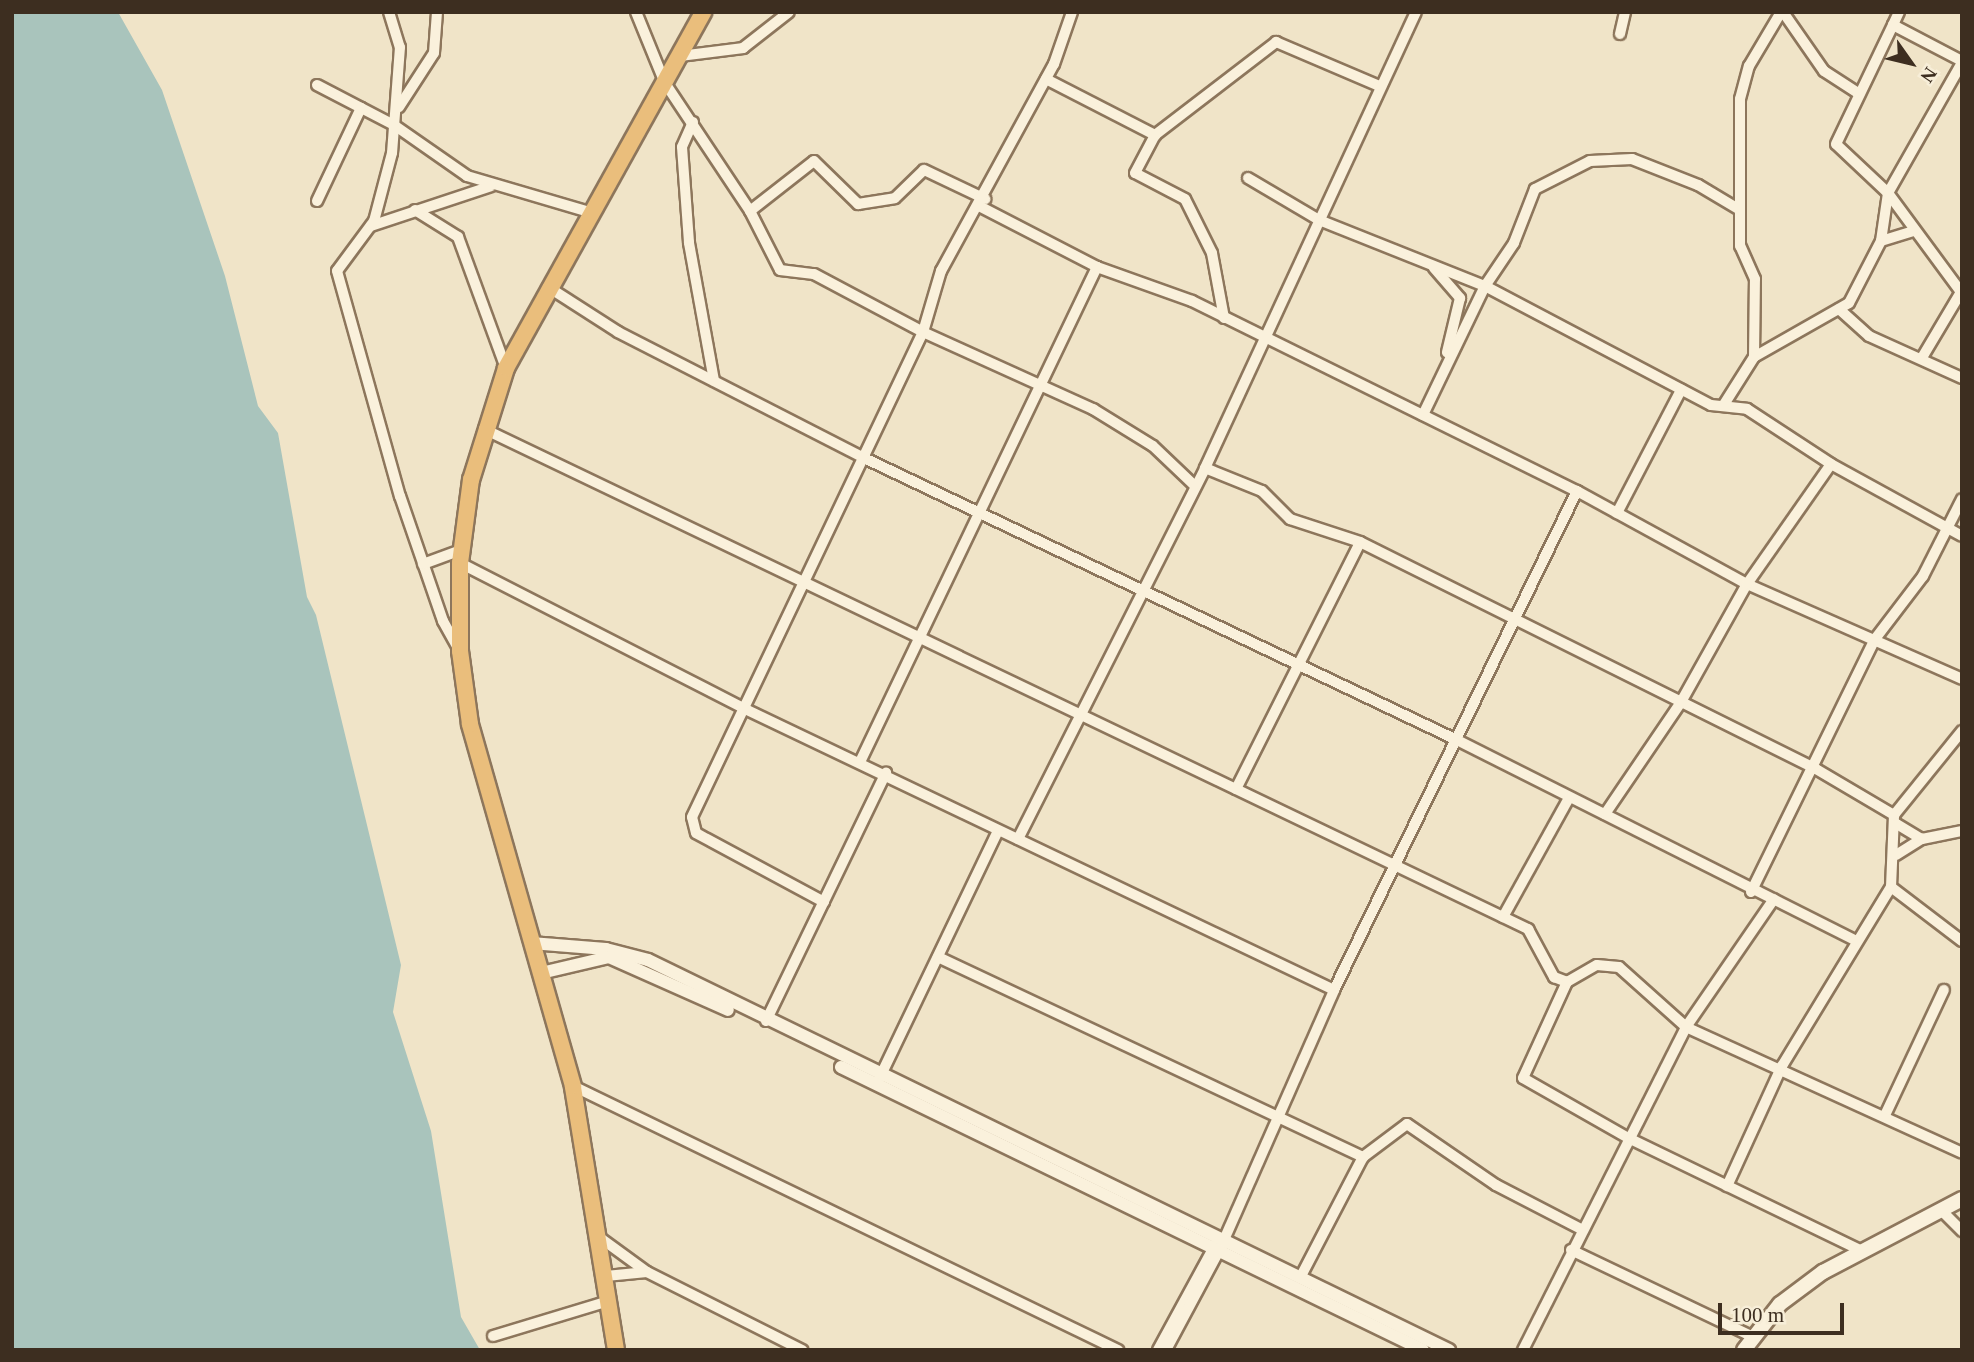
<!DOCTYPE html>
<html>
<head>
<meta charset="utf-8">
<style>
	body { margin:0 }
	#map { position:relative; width:1974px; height:1362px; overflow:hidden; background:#f0e4c8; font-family:"Times New Roman",serif }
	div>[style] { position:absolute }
	.water>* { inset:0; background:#a9c4bc }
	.roads { filter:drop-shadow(2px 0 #8d765c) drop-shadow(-2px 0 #8d765c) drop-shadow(0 2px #8d765c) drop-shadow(0 -2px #8d765c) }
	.minor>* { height:10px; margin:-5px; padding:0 5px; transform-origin:5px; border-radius:5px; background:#faf1dc }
	.tertiary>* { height:12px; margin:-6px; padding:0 6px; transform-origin:6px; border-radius:6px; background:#faf1dc }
	.secondary>* { height:14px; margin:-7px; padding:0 7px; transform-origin:7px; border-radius:7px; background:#faf1dc }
	.trunk>* { height:16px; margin:-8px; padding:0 8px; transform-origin:8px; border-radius:8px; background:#eabe7c }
	span { translate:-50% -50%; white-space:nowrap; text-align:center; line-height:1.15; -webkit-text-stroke:7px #f7eed8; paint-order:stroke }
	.frame { position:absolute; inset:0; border:14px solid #3d2e20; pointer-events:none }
	.north { position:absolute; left:1876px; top:28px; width:70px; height:70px; -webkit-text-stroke:5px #f7eed8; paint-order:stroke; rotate:124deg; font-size:19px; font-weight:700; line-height:28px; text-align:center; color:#3d2e20 }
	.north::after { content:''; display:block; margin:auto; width:24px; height:32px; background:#3d2e20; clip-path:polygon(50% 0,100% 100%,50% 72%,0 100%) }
	.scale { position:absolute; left:1718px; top:1303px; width:126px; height:32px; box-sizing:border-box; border:4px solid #3d2e20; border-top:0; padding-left:9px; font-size:21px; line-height:24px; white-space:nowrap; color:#3d2e20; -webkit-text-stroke:5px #f7eed8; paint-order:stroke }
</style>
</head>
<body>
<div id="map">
	<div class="water">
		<div style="clip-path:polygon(12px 12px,118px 12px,162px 90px,225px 276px,258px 406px,278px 433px,307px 597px,316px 615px,401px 965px,393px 1012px,431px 1131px,461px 1317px,480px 1350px,12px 1350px)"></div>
	</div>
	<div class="roads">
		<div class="minor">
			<div style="left:389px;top:12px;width:37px;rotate:73deg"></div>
			<div style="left:400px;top:47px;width:106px;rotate:94.3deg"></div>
			<div style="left:392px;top:153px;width:70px;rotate:104.8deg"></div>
			<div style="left:374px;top:221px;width:62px;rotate:126.5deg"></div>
			<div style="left:337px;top:271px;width:234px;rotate:74.4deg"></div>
			<div style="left:400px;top:496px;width:132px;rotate:71deg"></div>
			<div style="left:443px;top:621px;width:33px;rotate:61deg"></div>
			<div style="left:636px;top:12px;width:77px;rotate:67.8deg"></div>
			<div style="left:665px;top:83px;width:154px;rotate:56.4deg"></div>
			<div style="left:750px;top:211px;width:66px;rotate:63deg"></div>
			<div style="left:780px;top:270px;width:34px;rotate:7deg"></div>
			<div style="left:814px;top:274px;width:123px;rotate:28deg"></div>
			<div style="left:923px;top:332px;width:187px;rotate:24.4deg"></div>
			<div style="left:1093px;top:409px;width:70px;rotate:31.7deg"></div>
			<div style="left:1153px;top:446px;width:58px;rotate:43.6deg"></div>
			<div style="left:1783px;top:12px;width:72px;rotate:55.2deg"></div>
			<div style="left:1824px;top:71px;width:40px;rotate:32.9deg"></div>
			<div style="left:1899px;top:12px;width:14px;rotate:115deg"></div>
			<div style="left:1893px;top:25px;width:78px;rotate:27.6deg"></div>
			<div style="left:1620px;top:34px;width:23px;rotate:-77deg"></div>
			<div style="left:680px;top:56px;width:64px;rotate:-7.2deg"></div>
			<div style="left:743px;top:48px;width:58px;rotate:-38deg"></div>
			<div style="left:1046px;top:79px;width:123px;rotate:27.2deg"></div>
			<div style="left:317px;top:85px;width:87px;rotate:27.5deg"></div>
			<div style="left:394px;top:125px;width:89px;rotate:34.9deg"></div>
			<div style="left:467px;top:176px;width:127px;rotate:16.4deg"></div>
			<div style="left:399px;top:107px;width:64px;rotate:-57.1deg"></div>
			<div style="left:434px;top:53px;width:41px;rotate:-85.8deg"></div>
			<div style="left:693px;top:122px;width:27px;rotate:114deg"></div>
			<div style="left:682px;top:147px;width:96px;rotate:85.8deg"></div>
			<div style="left:689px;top:243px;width:140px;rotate:79.7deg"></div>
			<div style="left:1248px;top:178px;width:82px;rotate:30.6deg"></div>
			<div style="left:1319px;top:220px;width:179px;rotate:21.7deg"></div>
			<div style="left:1485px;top:286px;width:143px;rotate:115.7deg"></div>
			<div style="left:317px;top:201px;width:103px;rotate:-64.7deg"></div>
			<div style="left:981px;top:207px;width:131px;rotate:27.3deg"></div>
			<div style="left:1097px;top:267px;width:101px;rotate:19.7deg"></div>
			<div style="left:1192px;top:301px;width:429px;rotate:26.3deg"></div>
			<div style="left:1577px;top:491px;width:194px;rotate:28.7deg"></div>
			<div style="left:1747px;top:584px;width:235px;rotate:23.8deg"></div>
			<div style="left:415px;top:210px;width:51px;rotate:32.1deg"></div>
			<div style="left:458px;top:237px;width:140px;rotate:69.9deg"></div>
			<div style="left:1740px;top:210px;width:49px;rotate:-149.2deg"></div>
			<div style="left:1698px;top:185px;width:71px;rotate:-158.5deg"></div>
			<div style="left:1632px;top:159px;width:42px;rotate:177.3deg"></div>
			<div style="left:1590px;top:161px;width:62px;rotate:153deg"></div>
			<div style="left:1535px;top:189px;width:58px;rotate:111.3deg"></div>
			<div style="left:1514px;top:243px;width:52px;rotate:124deg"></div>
			<div style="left:1485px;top:286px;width:255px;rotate:27.8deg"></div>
			<div style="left:1711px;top:405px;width:36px;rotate:6deg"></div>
			<div style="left:1747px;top:409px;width:100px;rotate:33.2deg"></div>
			<div style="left:1831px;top:464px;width:149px;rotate:28.8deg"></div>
			<div style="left:750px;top:211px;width:81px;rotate:-38deg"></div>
			<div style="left:814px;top:161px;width:62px;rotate:44.3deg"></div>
			<div style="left:858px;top:204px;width:37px;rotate:-9deg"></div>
			<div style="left:895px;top:198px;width:40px;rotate:-44deg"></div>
			<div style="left:924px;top:170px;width:68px;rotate:25.4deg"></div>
			<div style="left:371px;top:226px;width:126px;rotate:-18.4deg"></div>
			<div style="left:1881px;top:241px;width:34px;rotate:-17deg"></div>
			<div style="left:1434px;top:268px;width:40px;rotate:49deg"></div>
			<div style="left:1460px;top:298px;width:56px;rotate:103.5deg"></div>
			<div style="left:548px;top:287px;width:83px;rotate:32.7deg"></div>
			<div style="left:618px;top:332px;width:274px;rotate:27.1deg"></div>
			<div style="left:862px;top:457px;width:659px;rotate:25.44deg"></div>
			<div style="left:1457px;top:740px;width:447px;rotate:26.7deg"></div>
			<div style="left:1839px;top:309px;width:40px;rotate:42deg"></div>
			<div style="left:1869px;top:336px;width:102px;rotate:24.3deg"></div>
			<div style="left:1224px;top:318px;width:66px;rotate:-100.5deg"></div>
			<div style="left:1212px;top:253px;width:60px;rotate:-116.6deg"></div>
			<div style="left:1185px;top:199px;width:56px;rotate:-152.5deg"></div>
			<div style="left:1135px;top:173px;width:43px;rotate:-62.2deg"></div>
			<div style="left:1155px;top:135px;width:153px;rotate:-37.5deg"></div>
			<div style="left:1276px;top:42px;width:112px;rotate:23.1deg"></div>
			<div style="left:1923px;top:356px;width:74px;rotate:-59.3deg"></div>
			<div style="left:1961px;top:292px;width:123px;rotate:-126.4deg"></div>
			<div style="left:1888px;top:193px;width:150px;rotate:-60.4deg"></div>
			<div style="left:1754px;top:357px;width:78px;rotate:-89.3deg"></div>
			<div style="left:1755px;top:279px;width:36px;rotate:-114deg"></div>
			<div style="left:1740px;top:246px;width:147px;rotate:-90deg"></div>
			<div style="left:1740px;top:99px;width:34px;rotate:-75deg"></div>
			<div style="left:1749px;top:66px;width:63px;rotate:-59.3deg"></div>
			<div style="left:1723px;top:406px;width:58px;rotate:-57.7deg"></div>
			<div style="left:1754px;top:357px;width:109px;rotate:-29.6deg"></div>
			<div style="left:1849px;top:303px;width:70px;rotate:-62.7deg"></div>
			<div style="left:1881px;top:241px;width:49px;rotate:-81.7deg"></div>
			<div style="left:1888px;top:193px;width:71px;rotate:-136.7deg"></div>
			<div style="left:1836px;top:144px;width:132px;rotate:-64.4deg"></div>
			<div style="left:484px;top:429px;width:1158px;rotate:25.59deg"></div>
			<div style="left:1528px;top:929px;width:55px;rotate:61.6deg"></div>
			<div style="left:1554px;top:977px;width:14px;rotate:21deg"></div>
			<div style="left:1205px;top:468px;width:61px;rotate:22deg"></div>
			<div style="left:1262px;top:491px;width:40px;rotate:45deg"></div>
			<div style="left:1290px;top:519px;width:74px;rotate:18.2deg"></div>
			<div style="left:1360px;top:542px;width:509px;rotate:26.46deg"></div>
			<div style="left:1816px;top:769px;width:91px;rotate:30.5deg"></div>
			<div style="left:1617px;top:513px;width:139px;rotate:-62.5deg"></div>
			<div style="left:460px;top:563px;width:318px;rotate:27.1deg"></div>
			<div style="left:743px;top:708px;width:655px;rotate:25.51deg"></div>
			<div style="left:423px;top:564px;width:40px;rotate:-20.2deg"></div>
			<div style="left:860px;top:762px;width:549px;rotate:-64.42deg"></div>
			<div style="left:1236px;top:789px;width:276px;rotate:-63.3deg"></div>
			<div style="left:1605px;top:814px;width:135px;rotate:-55.8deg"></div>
			<div style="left:1681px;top:702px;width:135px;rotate:-60.8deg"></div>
			<div style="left:1747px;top:584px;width:146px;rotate:-55deg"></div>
			<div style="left:1895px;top:823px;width:31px;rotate:31deg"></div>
			<div style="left:1018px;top:839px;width:415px;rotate:-63.2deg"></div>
			<div style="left:1205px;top:468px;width:502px;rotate:-65.17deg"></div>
			<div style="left:1896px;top:855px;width:31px;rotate:-32deg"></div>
			<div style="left:1922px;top:839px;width:41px;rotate:-11.3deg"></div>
			<div style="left:1891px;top:887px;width:89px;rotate:37.3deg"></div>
			<div style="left:1751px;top:892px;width:282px;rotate:-63.9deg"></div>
			<div style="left:1875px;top:639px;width:79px;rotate:-52.7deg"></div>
			<div style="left:1923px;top:576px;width:86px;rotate:-63.1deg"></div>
			<div style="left:824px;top:902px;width:145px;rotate:-151.7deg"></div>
			<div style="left:696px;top:833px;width:16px;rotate:-104deg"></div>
			<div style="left:692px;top:817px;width:537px;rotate:-64.53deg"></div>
			<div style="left:923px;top:332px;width:64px;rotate:-73.6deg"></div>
			<div style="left:941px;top:271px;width:236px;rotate:-61.4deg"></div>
			<div style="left:1054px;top:64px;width:55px;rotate:-70.9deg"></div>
			<div style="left:1503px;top:917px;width:136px;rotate:-61deg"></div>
			<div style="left:938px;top:957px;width:470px;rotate:25.2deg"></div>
			<div style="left:766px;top:1021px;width:276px;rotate:-64.2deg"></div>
			<div style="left:880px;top:1077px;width:273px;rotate:-64.4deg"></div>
			<div style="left:573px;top:1086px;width:606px;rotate:25.85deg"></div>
			<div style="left:1886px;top:1113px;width:136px;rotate:-64.8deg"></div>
			<div style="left:1727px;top:1186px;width:132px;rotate:-65.4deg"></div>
			<div style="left:1782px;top:1066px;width:210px;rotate:-58.7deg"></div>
			<div style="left:1891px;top:887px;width:72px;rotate:-87.6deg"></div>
			<div style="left:1894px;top:815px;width:108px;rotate:-51deg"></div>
			<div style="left:1941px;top:1210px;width:30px;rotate:45deg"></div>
			<div style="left:599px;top:1237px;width:59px;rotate:36.1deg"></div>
			<div style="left:647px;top:1272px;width:174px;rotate:26.7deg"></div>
			<div style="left:1571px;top:1250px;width:199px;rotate:25.5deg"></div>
			<div style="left:1860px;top:1250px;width:255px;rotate:-154.2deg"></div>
			<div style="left:1630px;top:1139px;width:123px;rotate:-150.3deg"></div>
			<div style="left:1523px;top:1078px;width:106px;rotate:-65.4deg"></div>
			<div style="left:1567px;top:982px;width:34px;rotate:-30deg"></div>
			<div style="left:1597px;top:965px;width:22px;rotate:5deg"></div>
			<div style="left:1619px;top:967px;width:90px;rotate:41.8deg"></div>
			<div style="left:1686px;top:1027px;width:303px;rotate:24.5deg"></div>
			<div style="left:606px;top:1276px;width:41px;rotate:-5.6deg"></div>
			<div style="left:1300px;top:1278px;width:136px;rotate:-62.5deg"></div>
			<div style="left:1363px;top:1157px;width:55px;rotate:-36.9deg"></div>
			<div style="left:1407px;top:1124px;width:108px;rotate:34.4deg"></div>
			<div style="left:1496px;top:1185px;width:96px;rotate:27.4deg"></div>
			<div style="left:493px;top:1336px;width:121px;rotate:-16.8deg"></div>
			<div style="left:1158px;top:1350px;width:122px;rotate:-61.5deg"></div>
			<div style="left:1166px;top:1350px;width:115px;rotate:-61.9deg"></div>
			<div style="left:1220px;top:1249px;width:283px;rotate:-66.2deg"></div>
			<div style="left:1334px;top:990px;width:555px;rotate:-64.04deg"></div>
			<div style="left:1523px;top:1350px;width:362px;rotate:-63.2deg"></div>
			<div style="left:1686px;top:1027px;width:155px;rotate:-55.5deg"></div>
		</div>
		<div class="tertiary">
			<div style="left:531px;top:943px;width:75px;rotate:4.6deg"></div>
			<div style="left:606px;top:949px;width:43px;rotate:14.7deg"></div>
			<div style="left:648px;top:960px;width:891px;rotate:25.96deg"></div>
			<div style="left:541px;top:973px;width:70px;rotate:-13.2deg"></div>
			<div style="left:609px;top:957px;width:130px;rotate:24deg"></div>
			<div style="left:841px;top:1067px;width:647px;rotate:25.93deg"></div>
		</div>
		<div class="secondary">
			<div style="left:1744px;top:1350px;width:58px;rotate:-52deg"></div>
			<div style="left:1780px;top:1304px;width:54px;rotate:-36.7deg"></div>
			<div style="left:1823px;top:1272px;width:157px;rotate:-27.7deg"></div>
		</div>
		<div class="trunk">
			<div style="left:616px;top:1350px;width:267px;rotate:-99.3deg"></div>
			<div style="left:573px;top:1086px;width:376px;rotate:-105.9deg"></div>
			<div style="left:470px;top:724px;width:74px;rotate:-97.8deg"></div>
			<div style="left:460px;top:651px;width:88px;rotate:-90deg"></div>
			<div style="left:460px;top:563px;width:84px;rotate:-82.5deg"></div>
			<div style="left:471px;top:480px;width:117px;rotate:-72.6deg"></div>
			<div style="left:506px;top:368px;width:407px;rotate:-61deg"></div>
		</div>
	</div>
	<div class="frame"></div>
	<div class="north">N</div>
	<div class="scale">100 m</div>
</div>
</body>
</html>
